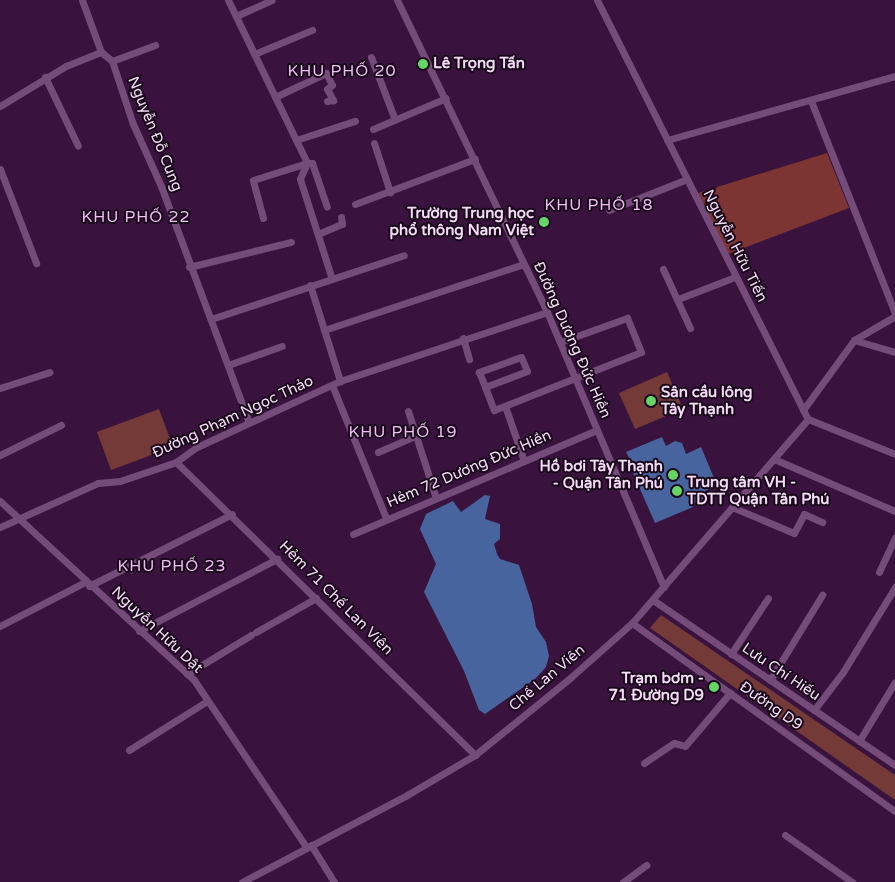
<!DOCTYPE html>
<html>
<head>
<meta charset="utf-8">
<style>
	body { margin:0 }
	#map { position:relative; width:895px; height:882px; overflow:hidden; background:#39133e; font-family:"Varela Round",sans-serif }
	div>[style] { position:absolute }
	.green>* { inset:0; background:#733a38 }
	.forest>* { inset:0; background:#7d3534 }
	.water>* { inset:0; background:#47649f }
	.minor>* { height:7px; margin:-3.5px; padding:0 3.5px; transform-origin:3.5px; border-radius:3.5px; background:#744b79 }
	.dots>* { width:14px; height:14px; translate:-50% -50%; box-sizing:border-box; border:2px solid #18081a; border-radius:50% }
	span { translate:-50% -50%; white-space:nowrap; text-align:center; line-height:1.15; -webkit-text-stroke:4px #18081a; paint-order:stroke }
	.poi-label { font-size:15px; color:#f4dbf6; font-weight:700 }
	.left { translate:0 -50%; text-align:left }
	.right { translate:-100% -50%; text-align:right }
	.street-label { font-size:15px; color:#f4dbf6 }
	.neighbourhood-label { font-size:16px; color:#efbff3; letter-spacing:1px }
</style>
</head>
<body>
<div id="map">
	<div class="green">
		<div style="clip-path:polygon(667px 372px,683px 409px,635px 429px,619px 393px)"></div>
		<div style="clip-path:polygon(159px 409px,173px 447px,111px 470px,97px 432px)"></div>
		<div style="clip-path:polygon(661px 615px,895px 775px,895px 800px,650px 628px)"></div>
	</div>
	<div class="forest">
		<div style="clip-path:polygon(827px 153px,849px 208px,728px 254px,698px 193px)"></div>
	</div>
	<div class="water">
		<div style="clip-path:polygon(662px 437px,666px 446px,675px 441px,682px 443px,686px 454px,701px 447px,717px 485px,705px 491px,707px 497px,693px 504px,693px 507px,655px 523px,629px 464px,632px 463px,626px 452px)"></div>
		<div style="clip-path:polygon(485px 495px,490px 496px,485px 519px,500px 524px,500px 539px,494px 544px,497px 554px,500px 559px,519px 565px,532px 604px,536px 627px,546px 642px,549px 656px,546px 667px,535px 679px,485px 714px,479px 710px,464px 671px,424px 592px,436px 564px,420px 529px,426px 514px,453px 501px,461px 512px)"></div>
	</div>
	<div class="minor">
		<div style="left:82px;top:0;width:55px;rotate:69.9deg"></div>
		<div style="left:101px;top:52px;width:14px;rotate:39deg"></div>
		<div style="left:112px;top:61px;width:66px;rotate:71.6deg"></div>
		<div style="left:133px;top:124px;width:68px;rotate:65.7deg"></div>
		<div style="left:161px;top:186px;width:252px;rotate:69.6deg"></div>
		<div style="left:228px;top:0;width:181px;rotate:64.1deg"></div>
		<div style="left:307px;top:163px;width:17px;rotate:114deg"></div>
		<div style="left:300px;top:179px;width:105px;rotate:72.3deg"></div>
		<div style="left:397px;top:0;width:346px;rotate:64.3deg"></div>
		<div style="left:547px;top:312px;width:299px;rotate:67deg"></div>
		<div style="left:597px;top:0;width:469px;rotate:63.3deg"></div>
		<div style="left:808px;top:419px;width:94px;rotate:21.9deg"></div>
		<div style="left:236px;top:16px;width:39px;rotate:-24deg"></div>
		<div style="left:254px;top:54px;width:63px;rotate:-22.5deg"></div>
		<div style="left:371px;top:57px;width:67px;rotate:69.1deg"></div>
		<div style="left:112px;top:61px;width:46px;rotate:-20.4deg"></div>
		<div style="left:45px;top:77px;width:76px;rotate:64.4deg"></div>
		<div style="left:275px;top:97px;width:56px;rotate:-25.2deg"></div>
		<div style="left:326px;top:73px;width:13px;rotate:63deg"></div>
		<div style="left:332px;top:85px;width:6px;rotate:141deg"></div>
		<div style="left:327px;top:89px;width:13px;rotate:61deg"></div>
		<div style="left:333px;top:100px;width:6px;rotate:171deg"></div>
		<div style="left:811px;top:101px;width:228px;rotate:68.4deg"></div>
		<div style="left:0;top:106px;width:77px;rotate:-31.2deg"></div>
		<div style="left:66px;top:66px;width:38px;rotate:-22deg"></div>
		<div style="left:373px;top:129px;width:79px;rotate:-23deg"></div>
		<div style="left:296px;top:140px;width:62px;rotate:-17.9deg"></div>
		<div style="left:667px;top:140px;width:237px;rotate:-15.7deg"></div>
		<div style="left:374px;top:143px;width:52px;rotate:71.9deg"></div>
		<div style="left:0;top:169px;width:101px;rotate:69deg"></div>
		<div style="left:355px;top:204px;width:128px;rotate:-20.6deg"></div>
		<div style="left:609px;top:210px;width:84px;rotate:-21.7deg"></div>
		<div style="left:263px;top:218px;width:39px;rotate:-105deg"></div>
		<div style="left:253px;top:180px;width:57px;rotate:-17.5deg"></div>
		<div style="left:307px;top:163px;width:5px"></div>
		<div style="left:312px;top:163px;width:46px;rotate:71.2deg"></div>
		<div style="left:318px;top:234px;width:26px;rotate:-23deg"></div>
		<div style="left:342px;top:224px;width:7px;rotate:-98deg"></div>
		<div style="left:189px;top:267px;width:105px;rotate:-13.8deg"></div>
		<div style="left:663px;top:269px;width:65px;rotate:65.4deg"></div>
		<div style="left:310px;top:285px;width:101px;rotate:72.6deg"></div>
		<div style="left:678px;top:299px;width:61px;rotate:-21.1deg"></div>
		<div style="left:211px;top:319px;width:203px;rotate:-18.3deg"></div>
		<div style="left:324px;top:330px;width:210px;rotate:-18.3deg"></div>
		<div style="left:463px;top:338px;width:22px;rotate:74deg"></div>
		<div style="left:854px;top:340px;width:43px;rotate:16.3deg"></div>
		<div style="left:228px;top:365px;width:57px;rotate:-19.4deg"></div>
		<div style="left:332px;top:385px;width:144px;rotate:67.9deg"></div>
		<div style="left:485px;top:387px;width:45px;rotate:-20.9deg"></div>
		<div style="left:527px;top:371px;width:15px;rotate:-113deg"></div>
		<div style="left:521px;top:357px;width:45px;rotate:160.3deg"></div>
		<div style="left:479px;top:372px;width:16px;rotate:68deg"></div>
		<div style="left:485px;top:387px;width:25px;rotate:69deg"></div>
		<div style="left:494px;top:410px;width:158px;rotate:-21.5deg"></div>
		<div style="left:641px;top:352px;width:37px;rotate:-112deg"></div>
		<div style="left:627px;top:318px;width:71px;rotate:160.3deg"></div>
		<div style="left:0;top:388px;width:52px;rotate:-17.7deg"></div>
		<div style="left:505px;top:406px;width:58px;rotate:70.9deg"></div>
		<div style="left:803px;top:410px;width:87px;rotate:-53.9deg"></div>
		<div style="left:854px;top:340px;width:48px;rotate:-30.3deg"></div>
		<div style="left:408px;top:411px;width:91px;rotate:72.2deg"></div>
		<div style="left:378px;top:452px;width:40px;rotate:-23.4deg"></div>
		<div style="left:0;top:455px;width:68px;rotate:-26.2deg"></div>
		<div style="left:774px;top:459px;width:132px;rotate:23.3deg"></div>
		<div style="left:176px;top:462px;width:419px;rotate:44.4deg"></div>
		<div style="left:0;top:501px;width:264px;rotate:42.7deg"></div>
		<div style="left:194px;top:680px;width:202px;rotate:56.1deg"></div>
		<div style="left:732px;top:507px;width:67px;rotate:22.8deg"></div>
		<div style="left:794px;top:533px;width:21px;rotate:-62deg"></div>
		<div style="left:804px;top:514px;width:20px;rotate:24deg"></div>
		<div style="left:0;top:527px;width:107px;rotate:-24.2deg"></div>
		<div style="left:98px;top:483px;width:22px;rotate:-5deg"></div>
		<div style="left:120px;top:481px;width:59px;rotate:-18.7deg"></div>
		<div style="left:176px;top:462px;width:26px;rotate:-36deg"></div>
		<div style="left:197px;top:447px;width:157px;rotate:-24.8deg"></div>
		<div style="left:340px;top:381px;width:218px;rotate:-18.4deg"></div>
		<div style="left:353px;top:534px;width:265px;rotate:-23.1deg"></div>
		<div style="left:879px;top:572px;width:38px;rotate:-65deg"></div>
		<div style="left:89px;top:586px;width:160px;rotate:-26.7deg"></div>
		<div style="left:653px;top:600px;width:293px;rotate:34.3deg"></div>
		<div style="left:632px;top:623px;width:323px;rotate:35.6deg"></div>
		<div style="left:0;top:626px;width:96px;rotate:-27.4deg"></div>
		<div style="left:139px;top:631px;width:156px;rotate:-27.6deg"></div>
		<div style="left:256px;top:632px;width:69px;rotate:-29.5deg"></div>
		<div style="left:731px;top:654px;width:67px;rotate:-56.5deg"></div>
		<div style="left:187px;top:674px;width:75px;rotate:-31.4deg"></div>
		<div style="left:770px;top:680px;width:100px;rotate:-58.5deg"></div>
		<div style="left:814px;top:710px;width:48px;rotate:-52.7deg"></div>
		<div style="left:843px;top:672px;width:100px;rotate:-58.5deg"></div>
		<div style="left:859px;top:741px;width:69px;rotate:-58.6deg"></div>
		<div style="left:129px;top:750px;width:92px;rotate:-32.1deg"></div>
		<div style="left:644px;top:763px;width:36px;rotate:-34deg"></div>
		<div style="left:674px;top:743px;width:11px;rotate:15deg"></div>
		<div style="left:685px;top:746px;width:70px;rotate:-49.7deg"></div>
		<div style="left:785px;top:835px;width:82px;rotate:35deg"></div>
		<div style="left:311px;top:845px;width:44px;rotate:58.1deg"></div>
		<div style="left:242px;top:882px;width:187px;rotate:-27.8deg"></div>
		<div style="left:407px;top:795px;width:79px;rotate:-30.5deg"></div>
		<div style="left:475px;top:755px;width:122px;rotate:-39deg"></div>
		<div style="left:570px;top:678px;width:83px;rotate:-41.6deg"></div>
		<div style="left:632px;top:623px;width:269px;rotate:-49.2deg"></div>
		<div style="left:623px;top:882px;width:29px;rotate:-36deg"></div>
	</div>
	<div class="dots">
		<div style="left:423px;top:64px;background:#66d466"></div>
		<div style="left:544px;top:222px;background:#66d466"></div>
		<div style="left:651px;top:401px;background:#66d466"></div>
		<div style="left:673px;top:475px;background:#66d466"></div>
		<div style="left:677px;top:491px;background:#66d466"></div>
		<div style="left:714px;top:687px;background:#66d466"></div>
	</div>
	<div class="poi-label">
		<span class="left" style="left:433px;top:64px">Lê Trọng Tấn</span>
		<span class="right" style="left:534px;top:222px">Trường Trung học<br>phổ thông Nam Việt</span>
		<span class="left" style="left:661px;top:401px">Sân cầu lông<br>Tây Thạnh</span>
		<span class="right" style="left:663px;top:475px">Hồ bơi Tây Thạnh<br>- Quận Tân Phú</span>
		<span class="left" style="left:687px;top:491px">Trung tâm VH -<br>TDTT Quận Tân Phú</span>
		<span class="right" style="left:704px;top:687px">Trạm bơm -<br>71 Đường D9</span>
	</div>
	<div class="street-label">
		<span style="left:155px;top:134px;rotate:68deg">Nguyễn Đỗ Cung</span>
		<span style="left:735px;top:246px;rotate:63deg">Nguyễn Hữu Tiến</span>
		<span style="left:572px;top:340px;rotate:66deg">Đường Dương Đức Hiền</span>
		<span style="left:233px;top:417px;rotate:-25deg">Đường Phạm Ngọc Thảo</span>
		<span style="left:469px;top:469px;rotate:-23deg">Hẻm 72 Dương Đức Hiền</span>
		<span style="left:336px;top:598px;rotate:45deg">Hẻm 71 Chế Lan Viên</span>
		<span style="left:157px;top:630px;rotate:43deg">Nguyễn Hữu Dật</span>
		<span style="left:781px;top:672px;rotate:34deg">Lưu Chí Hiếu</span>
		<span style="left:547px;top:678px;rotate:-40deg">Chế Lan Viên</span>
		<span style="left:771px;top:706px;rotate:35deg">Đường D9</span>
	</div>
	<div class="neighbourhood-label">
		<span style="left:342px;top:71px">KHU PHỐ 20</span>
		<span style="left:599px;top:205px">KHU PHỐ 18</span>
		<span style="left:136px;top:217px">KHU PHỐ 22</span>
		<span style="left:403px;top:432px">KHU PHỐ 19</span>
		<span style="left:172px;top:566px">KHU PHỐ 23</span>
	</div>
</div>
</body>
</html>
